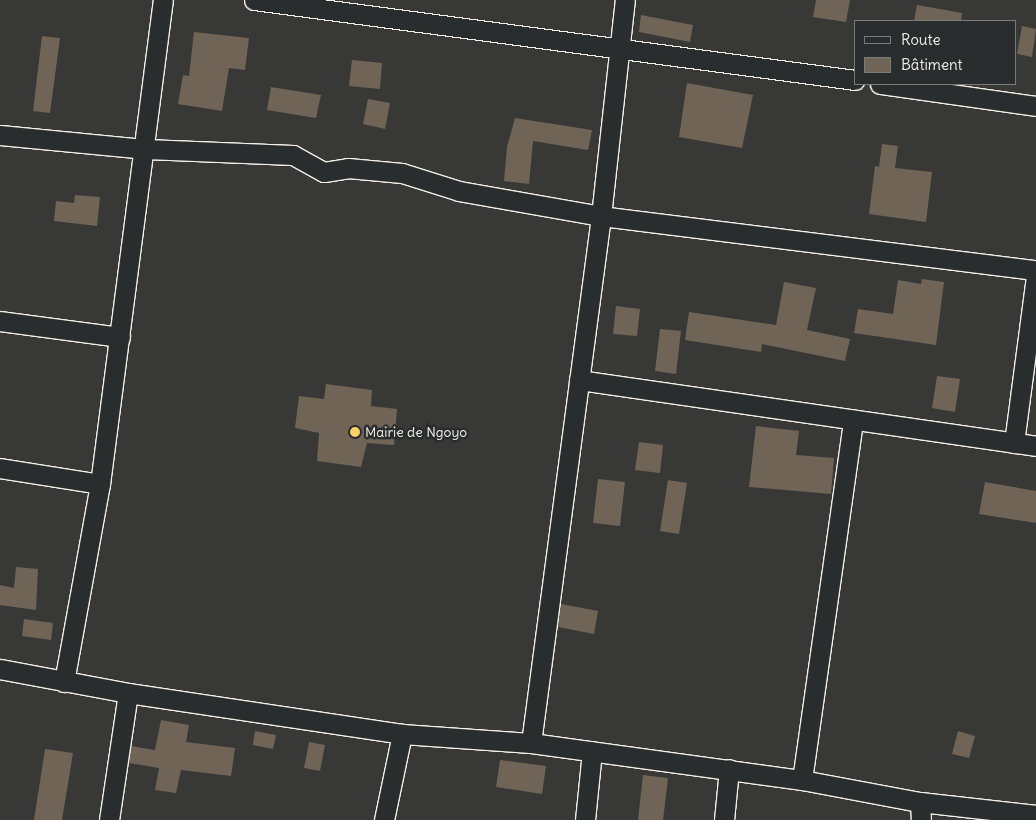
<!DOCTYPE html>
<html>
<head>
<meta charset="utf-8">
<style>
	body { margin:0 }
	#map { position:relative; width:1036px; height:820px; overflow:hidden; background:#383836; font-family:Delius,sans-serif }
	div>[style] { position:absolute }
	.building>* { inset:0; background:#706457 }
	.roads { filter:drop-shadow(1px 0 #f4f1e8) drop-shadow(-1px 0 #f4f1e8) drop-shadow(0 1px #f4f1e8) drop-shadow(0 -1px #f4f1e8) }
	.minor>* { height:19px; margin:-9.5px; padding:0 9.5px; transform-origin:9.5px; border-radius:9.5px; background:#2a2d2e }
	.dots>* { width:14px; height:14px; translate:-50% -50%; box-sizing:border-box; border:2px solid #2a2d2e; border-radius:50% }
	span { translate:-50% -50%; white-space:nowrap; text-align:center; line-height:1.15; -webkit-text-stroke:5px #2a2d2e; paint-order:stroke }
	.poi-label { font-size:14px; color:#f4f1e8 }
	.left { translate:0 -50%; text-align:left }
	.legend { position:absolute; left:854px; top:20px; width:162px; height:65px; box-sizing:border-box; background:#2a2d2e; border:1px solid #7b7b78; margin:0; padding:6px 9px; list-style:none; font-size:15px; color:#f4f1e8 }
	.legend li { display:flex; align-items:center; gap:10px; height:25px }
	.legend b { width:25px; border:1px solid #7b7b78 }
</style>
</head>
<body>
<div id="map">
	<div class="building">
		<div style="clip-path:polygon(816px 0,850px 0,846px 22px,813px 17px)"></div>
		<div style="clip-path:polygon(917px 5px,962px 13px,961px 21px,914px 21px)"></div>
		<div style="clip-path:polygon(641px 15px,693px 25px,690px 42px,639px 32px)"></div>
		<div style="clip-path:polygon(1022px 26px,1036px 29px,1032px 57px,1017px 54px)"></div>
		<div style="clip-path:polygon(194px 32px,249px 38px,245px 70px,229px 68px,222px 111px,178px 104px,183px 75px,189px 76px)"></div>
		<div style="clip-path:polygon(42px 36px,60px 38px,50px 113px,33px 111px)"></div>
		<div style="clip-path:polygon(352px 60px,382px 63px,380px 89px,349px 86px)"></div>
		<div style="clip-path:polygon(687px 83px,753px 95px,742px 148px,679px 137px)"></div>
		<div style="clip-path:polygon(271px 87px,321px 95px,316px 118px,267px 110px)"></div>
		<div style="clip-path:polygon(368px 99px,390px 103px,385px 129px,363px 124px)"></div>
		<div style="clip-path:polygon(515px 118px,592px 130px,588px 150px,533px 141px,529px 184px,504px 181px,507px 147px)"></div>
		<div style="clip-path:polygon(882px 144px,898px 146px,895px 168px,932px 172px,926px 222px,869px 214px,875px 166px,879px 167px)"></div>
		<div style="clip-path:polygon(75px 195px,100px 197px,97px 226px,54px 221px,56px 201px,74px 203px)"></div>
		<div style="clip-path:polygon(922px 279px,944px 282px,936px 345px,854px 333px,858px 309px,893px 314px,898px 280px,921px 284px)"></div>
		<div style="clip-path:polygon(784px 282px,816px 288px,807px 330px,850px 339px,845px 361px,762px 344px,761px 352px,685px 340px,689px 312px,776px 325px)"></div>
		<div style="clip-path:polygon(616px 306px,640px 309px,637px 336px,613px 334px)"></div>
		<div style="clip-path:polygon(660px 329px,681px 331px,676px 374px,655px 371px)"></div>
		<div style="clip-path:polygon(937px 376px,960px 379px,955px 412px,932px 408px)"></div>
		<div style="clip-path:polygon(326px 384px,372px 390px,371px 406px,397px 409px,394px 445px,367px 443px,361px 467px,317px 461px,319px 433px,295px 428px,299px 396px,324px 399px)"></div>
		<div style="clip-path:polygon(756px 426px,799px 431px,796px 455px,834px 458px,831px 494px,749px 487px)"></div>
		<div style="clip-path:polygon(639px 442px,663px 445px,660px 473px,635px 470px)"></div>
		<div style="clip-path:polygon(598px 479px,625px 482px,620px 526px,593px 523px)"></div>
		<div style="clip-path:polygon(668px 480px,687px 483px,679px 534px,660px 531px)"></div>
		<div style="clip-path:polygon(985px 482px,1036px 491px,1036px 523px,979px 514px)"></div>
		<div style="clip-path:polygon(16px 567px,38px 569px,36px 610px,0 605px,0 585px,14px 588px)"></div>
		<div style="clip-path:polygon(561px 604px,598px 611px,594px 634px,558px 627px)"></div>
		<div style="clip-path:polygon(24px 619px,53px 623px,51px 640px,22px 636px)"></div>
		<div style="clip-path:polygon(161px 720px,189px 725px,186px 742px,235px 748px,231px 776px,181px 770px,176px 793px,155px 790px,159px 768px,129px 763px,131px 746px,155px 750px)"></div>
		<div style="clip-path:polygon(255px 731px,276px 735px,273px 749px,253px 745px)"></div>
		<div style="clip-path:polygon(958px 731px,975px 736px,969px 758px,952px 754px)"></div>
		<div style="clip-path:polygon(309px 742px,325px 745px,320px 771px,304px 768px)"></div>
		<div style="clip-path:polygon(45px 749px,73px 753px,62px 820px,34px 820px)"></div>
		<div style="clip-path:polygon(500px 760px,546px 766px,542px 794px,496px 787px)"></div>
		<div style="clip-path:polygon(643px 775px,668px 778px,663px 820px,638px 820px)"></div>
	</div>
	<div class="roads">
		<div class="minor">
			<div style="left:254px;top:0;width:606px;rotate:7.58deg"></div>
			<div style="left:880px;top:84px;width:158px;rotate:8deg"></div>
			<div style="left:0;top:135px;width:147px;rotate:5.5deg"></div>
			<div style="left:146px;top:149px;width:147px;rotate:2.3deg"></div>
			<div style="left:293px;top:155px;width:35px;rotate:29deg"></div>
			<div style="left:324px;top:172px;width:24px;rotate:-9deg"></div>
			<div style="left:348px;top:168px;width:54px;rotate:5.3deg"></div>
			<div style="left:402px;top:173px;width:60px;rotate:17.5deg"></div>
			<div style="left:459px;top:191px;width:144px;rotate:10deg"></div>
			<div style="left:601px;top:216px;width:438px;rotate:7.1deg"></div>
			<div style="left:0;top:321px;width:121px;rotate:7.6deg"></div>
			<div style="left:579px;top:380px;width:462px;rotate:8.2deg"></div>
			<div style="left:1014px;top:443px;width:169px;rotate:-82.5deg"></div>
			<div style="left:0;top:468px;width:101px;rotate:9.1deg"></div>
			<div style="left:0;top:669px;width:130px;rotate:10.6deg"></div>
			<div style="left:128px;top:693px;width:277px;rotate:8.5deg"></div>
			<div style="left:402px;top:734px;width:129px;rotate:4deg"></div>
			<div style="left:531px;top:743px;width:274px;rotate:7.8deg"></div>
			<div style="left:802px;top:780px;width:120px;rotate:10.6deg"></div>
			<div style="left:920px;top:802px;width:117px;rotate:6.4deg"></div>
			<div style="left:64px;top:682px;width:201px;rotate:-79.7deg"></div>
			<div style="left:100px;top:484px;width:488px;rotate:-82.6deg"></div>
			<div style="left:531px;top:743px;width:532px;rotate:-82.43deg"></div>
			<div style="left:601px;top:216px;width:217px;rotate:-83.7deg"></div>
			<div style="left:802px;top:780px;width:364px;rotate:-81.9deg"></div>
			<div style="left:920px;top:802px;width:18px;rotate:87deg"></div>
			<div style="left:109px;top:820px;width:128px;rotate:-81.5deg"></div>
			<div style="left:384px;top:820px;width:88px;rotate:-78.2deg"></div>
			<div style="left:585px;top:820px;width:69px;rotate:-84.2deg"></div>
			<div style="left:724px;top:820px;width:51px;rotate:-84.4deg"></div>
		</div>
	</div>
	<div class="dots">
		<div style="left:355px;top:432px;background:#ffd166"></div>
	</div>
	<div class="poi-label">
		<span class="left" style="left:365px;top:432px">Mairie de Ngoyo</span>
	</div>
	<ul class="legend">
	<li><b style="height:6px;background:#2a2d2e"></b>Route</li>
	<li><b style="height:14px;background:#706457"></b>Bâtiment</li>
	</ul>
</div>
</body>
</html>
